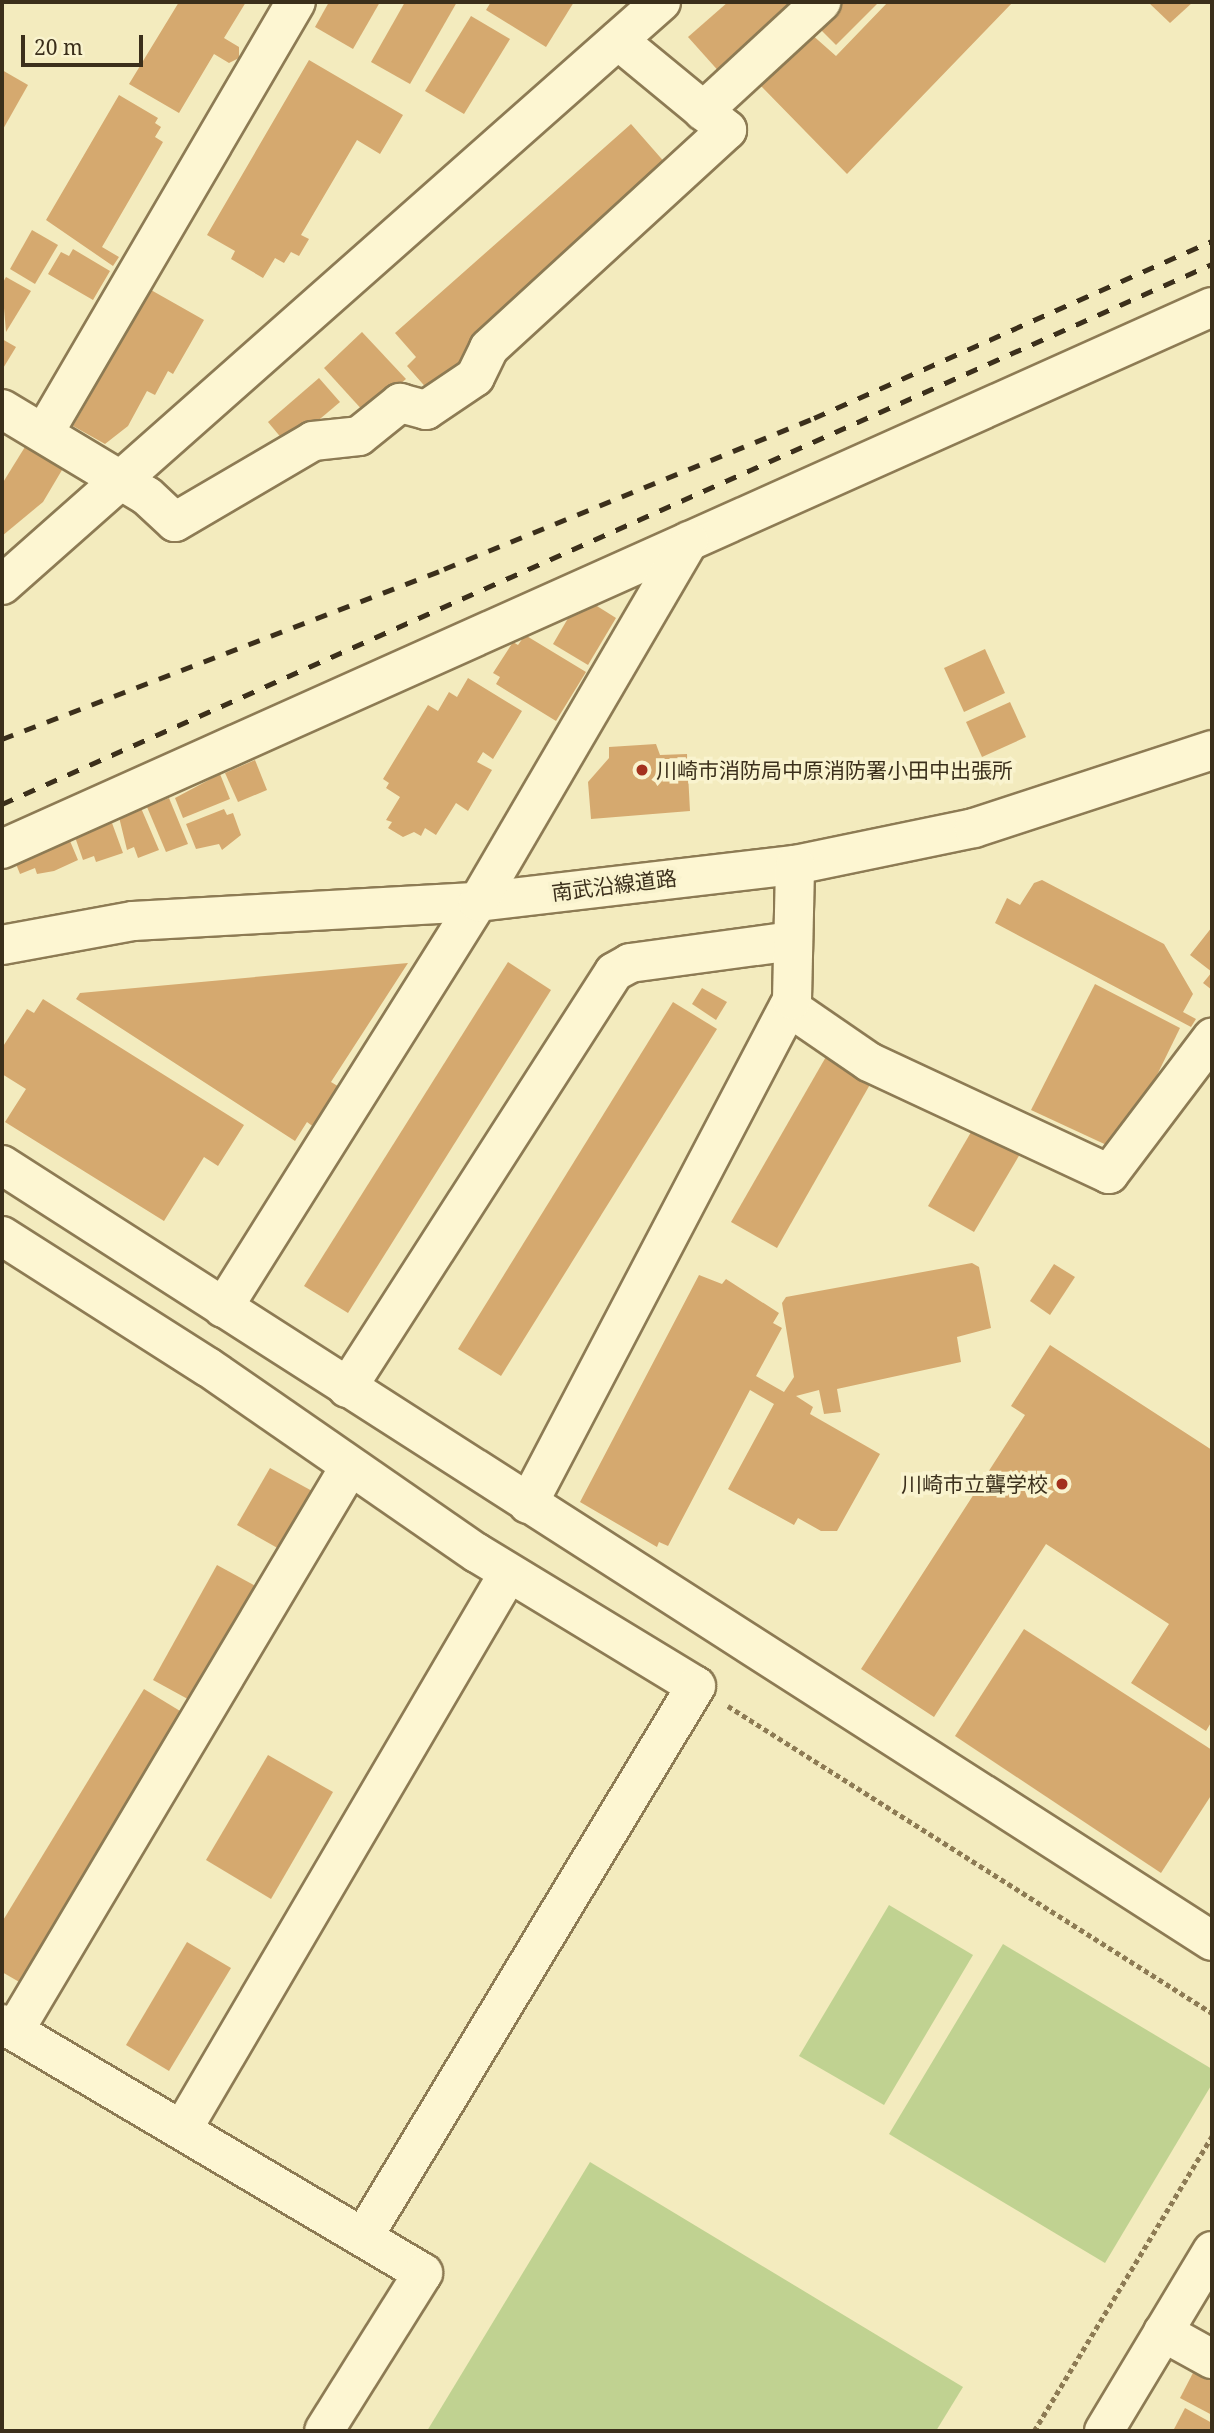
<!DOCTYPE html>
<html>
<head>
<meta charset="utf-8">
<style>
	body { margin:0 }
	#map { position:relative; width:1214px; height:2433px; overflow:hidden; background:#f3ebbe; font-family:"Noto Serif","Noto Sans JP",serif }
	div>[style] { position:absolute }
	.green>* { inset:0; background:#c0d291 }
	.building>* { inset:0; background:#d5a96f }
	.path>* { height:4.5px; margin-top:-2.25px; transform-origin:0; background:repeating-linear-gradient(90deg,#8d7b54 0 5px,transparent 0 8.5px) }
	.roads { filter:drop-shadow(2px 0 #8d7b54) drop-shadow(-2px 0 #8d7b54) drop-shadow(0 2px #8d7b54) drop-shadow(0 -2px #8d7b54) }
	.minor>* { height:38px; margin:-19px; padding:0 19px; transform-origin:19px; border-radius:19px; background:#fdf6d2 }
	.rail>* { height:5px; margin-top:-2.5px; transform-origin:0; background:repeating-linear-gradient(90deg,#3b2f1b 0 12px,transparent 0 24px) }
	.dots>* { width:19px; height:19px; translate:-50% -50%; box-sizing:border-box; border:4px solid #f9f3ce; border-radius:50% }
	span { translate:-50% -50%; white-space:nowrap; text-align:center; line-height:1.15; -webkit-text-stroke:7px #f9f3ce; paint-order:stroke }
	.poi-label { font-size:21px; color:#3b2f1b }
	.left { translate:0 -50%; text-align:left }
	.right { translate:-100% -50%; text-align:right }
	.street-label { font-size:21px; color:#3b2f1b }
	.frame { position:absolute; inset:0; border:4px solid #3b2f1b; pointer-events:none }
	.scale { position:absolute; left:21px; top:35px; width:122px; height:32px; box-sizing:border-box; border:4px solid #3b2f1b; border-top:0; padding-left:9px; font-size:21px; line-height:24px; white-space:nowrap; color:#3b2f1b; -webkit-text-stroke:5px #f9f3ce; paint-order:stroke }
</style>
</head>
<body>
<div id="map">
	<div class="green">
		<div style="clip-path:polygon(889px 1905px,973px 1955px,884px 2105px,799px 2056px)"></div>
		<div style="clip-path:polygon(1003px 1944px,1212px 2069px,1212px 2084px,1105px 2263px,889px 2134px)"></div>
		<div style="clip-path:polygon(590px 2162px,963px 2387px,936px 2431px,427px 2431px)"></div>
	</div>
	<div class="building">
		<div style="clip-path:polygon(179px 2px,246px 2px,224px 38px,239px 47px,239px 58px,229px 63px,214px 54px,179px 113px,129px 84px)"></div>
		<div style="clip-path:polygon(329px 2px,380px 2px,353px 49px,315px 27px)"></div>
		<div style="clip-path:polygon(405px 2px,457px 2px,410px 84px,371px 62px)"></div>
		<div style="clip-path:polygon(491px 2px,574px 2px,546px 47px,486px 10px)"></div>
		<div style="clip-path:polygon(728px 2px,804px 2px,722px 75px,688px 37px)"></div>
		<div style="clip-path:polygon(840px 2px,879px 2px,836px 45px,816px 25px)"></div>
		<div style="clip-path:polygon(888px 2px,1013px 2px,847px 174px,759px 84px,810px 33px,836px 56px)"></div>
		<div style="clip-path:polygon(1148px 2px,1193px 2px,1170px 23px)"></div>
		<div style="clip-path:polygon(471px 16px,510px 39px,464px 114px,425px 91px)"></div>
		<div style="clip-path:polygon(309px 60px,403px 115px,380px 154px,357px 140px,301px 235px,309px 239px,299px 256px,291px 252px,284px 263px,275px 258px,263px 278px,231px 259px,235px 251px,207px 235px)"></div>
		<div style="clip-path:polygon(2px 70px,28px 85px,2px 131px)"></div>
		<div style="clip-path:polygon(119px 95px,158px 118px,155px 123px,161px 127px,155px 137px,163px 142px,102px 247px,119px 257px,113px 266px,46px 220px)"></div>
		<div style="clip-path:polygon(631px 124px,674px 173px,429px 391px,407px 366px,416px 357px,395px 333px)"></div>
		<div style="clip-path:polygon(32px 230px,58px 245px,35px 284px,10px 269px)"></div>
		<div style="clip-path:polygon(73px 249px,110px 271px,93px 300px,48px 274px,61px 252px,69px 256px)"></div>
		<div style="clip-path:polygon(6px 277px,31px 291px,6px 332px,2px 284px)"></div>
		<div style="clip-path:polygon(151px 290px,204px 320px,173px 374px,168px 371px,155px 395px,147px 391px,128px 426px,105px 444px,73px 426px)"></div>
		<div style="clip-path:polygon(362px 332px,406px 379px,365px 413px,324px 368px)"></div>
		<div style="clip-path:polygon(2px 339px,16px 347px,2px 370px)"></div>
		<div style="clip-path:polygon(319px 378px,340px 402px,288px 446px,268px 422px)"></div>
		<div style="clip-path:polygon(28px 442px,65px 465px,43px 502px,2px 536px,2px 484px)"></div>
		<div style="clip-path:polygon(589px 601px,616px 618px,588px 665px,553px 644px,574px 608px)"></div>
		<div style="clip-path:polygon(525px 635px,586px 672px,556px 721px,496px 684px,500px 677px,493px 673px,513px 642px,518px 645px)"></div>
		<div style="clip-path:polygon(985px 649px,1005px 693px,964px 712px,944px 668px)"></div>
		<div style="clip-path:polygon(468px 678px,522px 711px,493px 759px,483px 752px,477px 762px,492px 770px,468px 811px,456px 803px,436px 835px,425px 828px,421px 836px,414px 832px,403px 837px,388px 828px,392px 822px,386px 820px,400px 797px,386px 788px,389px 783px,383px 779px,428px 705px,438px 711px,449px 692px,457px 697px)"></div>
		<div style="clip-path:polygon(1010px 702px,1026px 737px,982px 757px,966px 722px)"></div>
		<div style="clip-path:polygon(656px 744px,660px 755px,687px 754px,690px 811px,591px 819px,588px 782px,609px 758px,609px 747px)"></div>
		<div style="clip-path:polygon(255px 760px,267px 790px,238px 802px,225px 773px)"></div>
		<div style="clip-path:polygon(220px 774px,230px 799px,183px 818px,175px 798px)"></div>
		<div style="clip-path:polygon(169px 798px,188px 844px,166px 852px,147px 807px)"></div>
		<div style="clip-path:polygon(141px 808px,159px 850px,138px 858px,134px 847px,127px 850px,119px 817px)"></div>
		<div style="clip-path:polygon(224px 809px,227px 815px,233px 813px,241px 835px,222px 850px,219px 844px,196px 849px,186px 824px)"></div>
		<div style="clip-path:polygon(112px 823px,123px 853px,96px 862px,94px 856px,83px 860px,75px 837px)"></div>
		<div style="clip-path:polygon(70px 841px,78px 860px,54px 871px,37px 874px,35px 868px,20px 874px,16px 864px)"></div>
		<div style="clip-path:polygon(1042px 880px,1164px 944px,1193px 994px,1183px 1012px,1196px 1019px,1191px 1027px,995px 923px,1007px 898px,1020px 905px,1034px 883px)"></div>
		<div style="clip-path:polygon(1212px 927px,1212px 990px,1203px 983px,1212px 972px,1190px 955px)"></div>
		<div style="clip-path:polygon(508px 962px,551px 990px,348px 1313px,304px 1286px)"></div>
		<div style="clip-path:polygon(408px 963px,331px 1082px,341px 1088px,315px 1128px,307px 1122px,295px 1141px,76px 999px,80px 993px)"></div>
		<div style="clip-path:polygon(1095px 984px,1180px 1028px,1136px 1118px,1113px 1148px,1031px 1110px)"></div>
		<div style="clip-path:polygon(702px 988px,727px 1002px,716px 1020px,692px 1004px)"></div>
		<div style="clip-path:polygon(43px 999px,244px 1125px,218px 1166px,204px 1157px,164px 1221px,5px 1122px,26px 1089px,2px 1074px,2px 1048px,27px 1009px,34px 1013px)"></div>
		<div style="clip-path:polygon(673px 1002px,717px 1029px,501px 1376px,458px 1349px)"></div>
		<div style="clip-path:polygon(827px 1055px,872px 1081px,777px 1248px,731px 1222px)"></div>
		<div style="clip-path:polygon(974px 1127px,1020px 1154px,974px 1232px,928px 1206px)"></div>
		<div style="clip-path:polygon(972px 1263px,979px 1267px,991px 1328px,957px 1337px,961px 1362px,837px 1389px,841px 1412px,824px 1414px,819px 1390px,796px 1396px,813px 1407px,810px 1414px,880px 1454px,837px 1531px,821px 1531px,798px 1518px,794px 1525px,728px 1489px,774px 1404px,750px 1390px,668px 1546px,659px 1542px,657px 1547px,580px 1502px,699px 1275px,722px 1284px,726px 1279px,779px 1313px,773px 1323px,782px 1328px,756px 1376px,784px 1392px,794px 1377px,782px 1303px,786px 1297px)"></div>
		<div style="clip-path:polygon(1054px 1264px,1075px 1277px,1050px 1315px,1030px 1301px)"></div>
		<div style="clip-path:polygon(1050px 1345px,1212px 1450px,1212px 1721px,1206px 1731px,1131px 1683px,1169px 1624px,1046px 1544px,934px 1717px,861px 1669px,1025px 1415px,1011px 1406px)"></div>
		<div style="clip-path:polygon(270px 1468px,314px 1492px,281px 1550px,237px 1525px)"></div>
		<div style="clip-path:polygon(217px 1565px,259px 1588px,195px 1703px,153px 1680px)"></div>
		<div style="clip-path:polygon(1024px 1629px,1212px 1750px,1212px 1794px,1161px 1873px,955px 1736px)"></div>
		<div style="clip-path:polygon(144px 1689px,185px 1714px,21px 1983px,2px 1972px,2px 1922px)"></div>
		<div style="clip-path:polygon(268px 1755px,333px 1792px,271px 1899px,206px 1860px)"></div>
		<div style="clip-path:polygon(187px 1942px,231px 1968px,169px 2071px,126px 2045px)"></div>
		<div style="clip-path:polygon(1195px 2369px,1212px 2378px,1212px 2415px,1180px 2398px)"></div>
		<div style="clip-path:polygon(1185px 2408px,1212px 2423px,1212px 2431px,1173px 2431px)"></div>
	</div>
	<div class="path">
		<div style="left:728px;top:1706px;width:573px;rotate:32.39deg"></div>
		<div style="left:1034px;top:2431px;width:345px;rotate:-58.9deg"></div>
	</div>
	<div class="roads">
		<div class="minor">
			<div style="left:703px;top:111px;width:161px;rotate:-42.7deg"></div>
			<div style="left:2px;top:409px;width:169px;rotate:31deg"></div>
			<div style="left:147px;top:496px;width:38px;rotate:43deg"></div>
			<div style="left:175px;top:522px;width:160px;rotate:-30.4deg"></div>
			<div style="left:313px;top:441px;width:46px;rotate:-6.2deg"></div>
			<div style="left:359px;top:436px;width:53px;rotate:-38.8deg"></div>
			<div style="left:400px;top:403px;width:27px;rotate:15deg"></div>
			<div style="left:426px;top:410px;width:59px;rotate:-34deg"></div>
			<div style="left:475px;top:377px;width:32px;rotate:-64deg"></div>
			<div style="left:489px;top:348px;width:323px;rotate:-42.5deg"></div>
			<div style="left:727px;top:130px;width:141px;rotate:-140.5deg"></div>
			<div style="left:44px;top:433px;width:499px;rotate:-59.7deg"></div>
			<div style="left:2px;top:585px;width:880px;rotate:-41.5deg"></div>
			<div style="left:2px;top:849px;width:1326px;rotate:-24.13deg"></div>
			<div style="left:2px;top:945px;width:133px;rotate:-10.4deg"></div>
			<div style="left:133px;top:921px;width:346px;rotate:-3.2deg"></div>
			<div style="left:478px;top:902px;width:319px;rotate:-6.7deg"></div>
			<div style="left:795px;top:865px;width:183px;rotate:-11.7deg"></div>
			<div style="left:974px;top:828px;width:250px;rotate:-18.1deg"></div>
			<div style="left:789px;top:1007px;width:97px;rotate:34.5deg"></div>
			<div style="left:869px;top:1062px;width:265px;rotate:25deg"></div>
			<div style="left:1109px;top:1174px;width:171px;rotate:-52.9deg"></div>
			<div style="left:2px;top:1165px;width:1437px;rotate:32.67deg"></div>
			<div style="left:2px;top:1236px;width:244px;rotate:32.5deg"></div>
			<div style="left:208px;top:1367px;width:327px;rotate:34.7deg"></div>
			<div style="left:477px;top:1553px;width:256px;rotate:31.3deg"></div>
			<div style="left:696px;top:1686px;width:642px;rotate:121.12deg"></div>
			<div style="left:223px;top:1308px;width:479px;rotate:-57.9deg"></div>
			<div style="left:478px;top:902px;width:418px;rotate:-59.7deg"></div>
			<div style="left:347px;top:1388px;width:494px;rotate:-57.3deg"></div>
			<div style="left:614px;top:972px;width:18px;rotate:-29deg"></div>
			<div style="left:630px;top:963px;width:163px;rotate:-7.7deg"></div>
			<div style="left:528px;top:1504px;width:569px;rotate:-62.35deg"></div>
			<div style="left:792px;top:1000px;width:135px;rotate:-88.7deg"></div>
			<div style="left:2px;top:2024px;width:489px;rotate:30.6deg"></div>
			<div style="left:423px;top:2273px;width:186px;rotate:122.1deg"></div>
			<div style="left:14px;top:2031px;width:655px;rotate:-59.25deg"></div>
			<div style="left:182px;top:2130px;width:645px;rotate:-59.62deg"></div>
			<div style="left:1163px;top:2332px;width:56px;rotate:28.9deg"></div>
			<div style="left:1104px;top:2431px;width:210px;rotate:-59deg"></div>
		</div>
	</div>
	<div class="rail">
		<div style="left:2px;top:739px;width:474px;rotate:-21deg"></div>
		<div style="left:444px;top:569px;width:400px;rotate:-22.2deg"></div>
		<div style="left:814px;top:418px;width:436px;rotate:-24deg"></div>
		<div style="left:2px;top:804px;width:1325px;rotate:-24.05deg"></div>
	</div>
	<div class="dots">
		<div style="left:642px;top:770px;background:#a3311d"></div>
		<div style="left:1062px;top:1484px;background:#a3311d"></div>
	</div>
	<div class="poi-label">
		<span class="left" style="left:656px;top:770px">川崎市消防局中原消防署小田中出張所</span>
		<span class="right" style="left:1048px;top:1484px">川崎市立聾学校</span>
	</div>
	<div class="street-label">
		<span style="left:614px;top:885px;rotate:-7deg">南武沿線道路</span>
	</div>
	<div class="frame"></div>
	<div class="scale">20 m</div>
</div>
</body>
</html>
